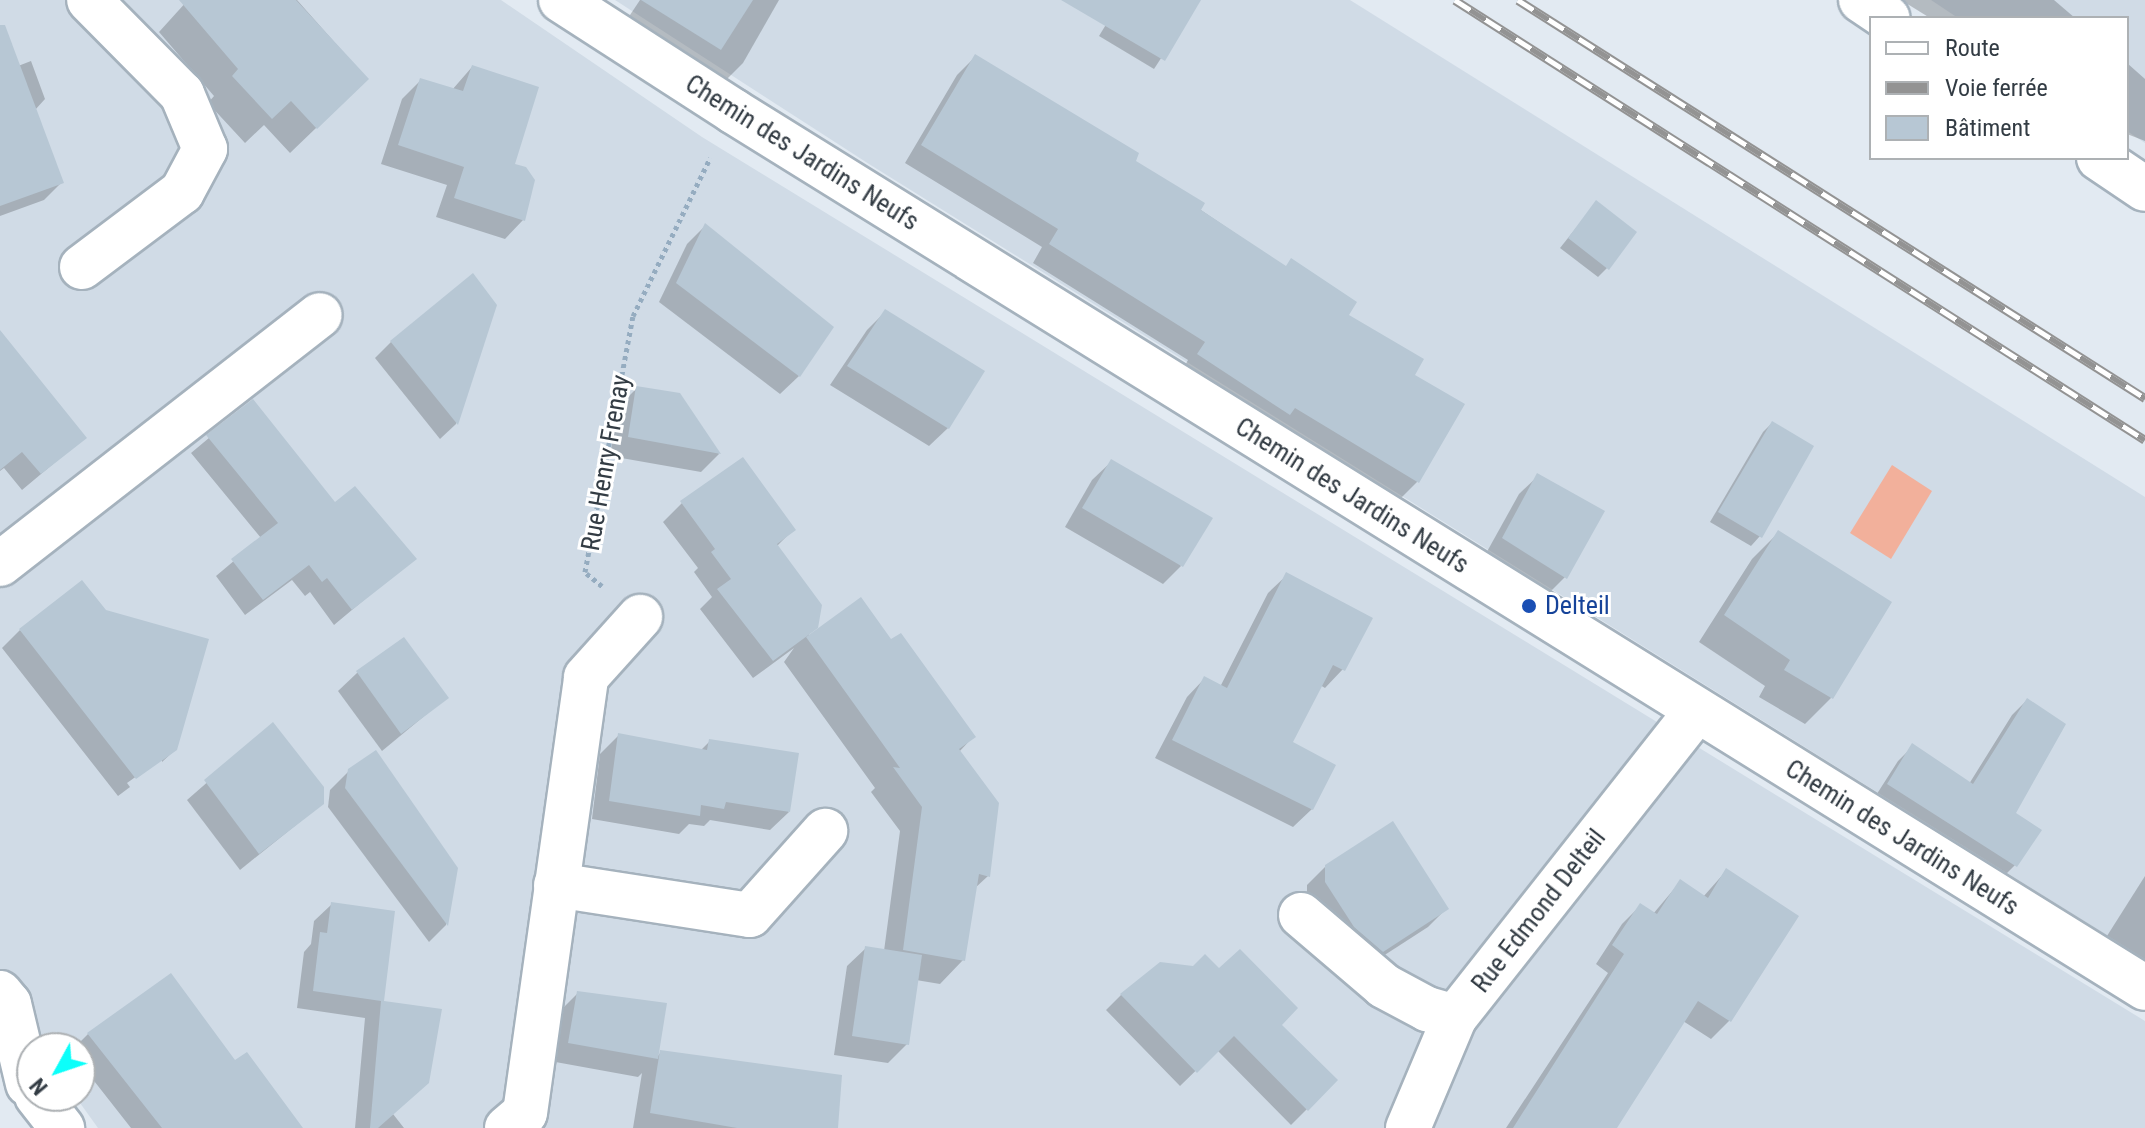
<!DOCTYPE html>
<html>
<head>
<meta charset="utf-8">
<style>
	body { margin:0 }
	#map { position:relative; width:2145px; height:1128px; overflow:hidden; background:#e2eaf2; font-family:"Roboto Condensed",sans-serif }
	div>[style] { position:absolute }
	.residential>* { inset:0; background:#d0dbe6 }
	.water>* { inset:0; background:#f2b09b }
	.shadow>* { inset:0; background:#0003 }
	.building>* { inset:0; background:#b7c7d4 }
	.path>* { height:5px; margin-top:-2.5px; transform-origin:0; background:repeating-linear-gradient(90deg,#95acc0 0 4px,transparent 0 8px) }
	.roads { filter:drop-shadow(2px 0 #a5b2bd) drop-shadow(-2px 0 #a5b2bd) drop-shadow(0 2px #a5b2bd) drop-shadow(0 -2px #a5b2bd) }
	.minor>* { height:44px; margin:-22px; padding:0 22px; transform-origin:22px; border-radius:22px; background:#fff }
	.rail>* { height:9px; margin-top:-4.5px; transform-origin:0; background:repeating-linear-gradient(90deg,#fff 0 18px,#939393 0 36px); box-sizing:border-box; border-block:2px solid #939393 }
	.dots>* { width:22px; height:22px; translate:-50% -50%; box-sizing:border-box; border:4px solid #fff; border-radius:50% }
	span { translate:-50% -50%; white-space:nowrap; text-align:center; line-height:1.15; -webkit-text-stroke:6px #fff; paint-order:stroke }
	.street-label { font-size:26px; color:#333c44 }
	.transit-label { font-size:26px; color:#164399 }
	.left { translate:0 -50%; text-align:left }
	.legend { position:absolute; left:1869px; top:16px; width:260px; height:144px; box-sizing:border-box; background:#fff; border:2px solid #adb1b4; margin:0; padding:10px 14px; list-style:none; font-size:24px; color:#333c44 }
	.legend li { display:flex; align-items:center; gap:16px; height:40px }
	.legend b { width:40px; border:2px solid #adb1b4 }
	.north { position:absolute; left:16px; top:1032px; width:80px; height:80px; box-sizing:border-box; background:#fff; border:2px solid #adb1b4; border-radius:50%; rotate:230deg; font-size:22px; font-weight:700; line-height:32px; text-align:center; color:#333c44 }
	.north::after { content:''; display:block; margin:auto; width:28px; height:36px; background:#0cfffa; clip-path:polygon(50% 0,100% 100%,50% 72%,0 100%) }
</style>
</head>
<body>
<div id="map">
	<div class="residential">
		<div style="clip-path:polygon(0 0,501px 0,702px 137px,2145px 1021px,2145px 1128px,98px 1128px,75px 1096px,80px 1096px,80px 1048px,41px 1048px,0 999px)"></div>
		<div style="clip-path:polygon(615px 0,1350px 0,2145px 497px,2145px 959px,869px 164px)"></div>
		<div style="clip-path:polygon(1931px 0,2145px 0,2145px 143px,2127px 131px,2127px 18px,1958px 18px)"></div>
	</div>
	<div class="water">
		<div style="clip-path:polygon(1892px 465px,1932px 491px,1891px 559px,1850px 533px)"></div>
	</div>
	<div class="shadow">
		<div style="clip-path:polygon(188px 0,297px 0,367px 79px,290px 153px,264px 125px,245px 143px,208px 103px,214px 96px,159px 32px)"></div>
		<div style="clip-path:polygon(640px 0,779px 0,743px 63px,724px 82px,626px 21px)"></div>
		<div style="clip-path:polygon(1121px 0,1199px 0,1154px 69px,1099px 36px)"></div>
		<div style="clip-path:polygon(1901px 0,2054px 0,2075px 18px,1930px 18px)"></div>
		<div style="clip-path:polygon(975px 57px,1285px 267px,1347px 316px,1413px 376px,1417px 482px,1399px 500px,1181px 373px,1188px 360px,1033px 263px,1042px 247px,905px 163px,957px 75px)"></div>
		<div style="clip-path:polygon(31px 61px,45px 99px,35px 110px,61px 183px,44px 200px,0 216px,0 73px)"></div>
		<div style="clip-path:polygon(2127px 63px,2145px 79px,2145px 141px,2127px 134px)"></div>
		<div style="clip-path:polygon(472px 67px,513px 165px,523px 220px,505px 239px,436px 217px,447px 185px,381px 164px,402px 99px,421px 80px,452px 90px)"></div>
		<div style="clip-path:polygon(1596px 203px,1607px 268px,1598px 277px,1560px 248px)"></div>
		<div style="clip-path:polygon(705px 226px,799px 376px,780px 394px,659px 302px,687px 244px)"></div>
		<div style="clip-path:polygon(495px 305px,456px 424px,440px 439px,375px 358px,391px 342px)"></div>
		<div style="clip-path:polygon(885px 312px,948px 428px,929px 446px,830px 385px,867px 330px)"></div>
		<div style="clip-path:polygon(0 341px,84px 438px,22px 490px,4px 468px,0 471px)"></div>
		<div style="clip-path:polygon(636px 389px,679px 395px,719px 454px,701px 472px,610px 456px,618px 407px)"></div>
		<div style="clip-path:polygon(252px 402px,335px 504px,414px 558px,334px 625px,310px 592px,305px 596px,292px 580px,245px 615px,216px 576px,261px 538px,191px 453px)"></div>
		<div style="clip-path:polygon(1772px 423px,1760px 536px,1751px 546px,1710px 522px,1763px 432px)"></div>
		<div style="clip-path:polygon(1111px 462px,1181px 566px,1163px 584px,1065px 527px,1092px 480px)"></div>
		<div style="clip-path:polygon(1538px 476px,1565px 577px,1546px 596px,1484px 557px,1519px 494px)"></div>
		<div style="clip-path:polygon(682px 503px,793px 530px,777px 546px,810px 637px,891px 642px,973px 737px,959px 752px,988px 876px,974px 889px,963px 960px,940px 984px,916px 980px,907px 1044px,888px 1063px,834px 1055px,847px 966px,866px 948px,884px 951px,900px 831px,871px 792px,875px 788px,784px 662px,794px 648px,753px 678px,700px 609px,712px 597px,694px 572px,698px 568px,663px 522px)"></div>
		<div style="clip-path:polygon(1778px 533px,1831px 698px,1805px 724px,1759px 697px,1765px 686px,1699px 642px,1752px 559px)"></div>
		<div style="clip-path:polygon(1287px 575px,1343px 669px,1325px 688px,1320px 685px,1291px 743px,1312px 809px,1293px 827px,1155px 758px,1187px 697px,1205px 678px,1220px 687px,1268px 593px)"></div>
		<div style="clip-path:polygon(20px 630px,176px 749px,162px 762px,162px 758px,127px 783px,130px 787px,158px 766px,118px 796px,2px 648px)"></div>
		<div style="clip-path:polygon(404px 639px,446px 698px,382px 751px,338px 691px,357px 673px)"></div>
		<div style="clip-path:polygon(2027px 700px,2014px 814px,2015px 865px,2000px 880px,1873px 800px,1898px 761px,1913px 746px,1969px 784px,2012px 715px)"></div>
		<div style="clip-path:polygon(273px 725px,322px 804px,240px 870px,187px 800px)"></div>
		<div style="clip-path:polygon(619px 735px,700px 751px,710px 741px,789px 812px,770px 830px,710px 820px,704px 826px,689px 824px,679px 834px,592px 819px,600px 754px)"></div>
		<div style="clip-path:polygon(349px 771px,456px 868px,446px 925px,429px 942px,328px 807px,330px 790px)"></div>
		<div style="clip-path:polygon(1326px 866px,1446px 909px,1428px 927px,1363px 969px,1307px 901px,1307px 885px)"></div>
		<div style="clip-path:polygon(1726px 871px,1729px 1021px,1711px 1039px,1683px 1021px,1614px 1128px,1506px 1128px,1608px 973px,1596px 964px,1622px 924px,1640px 906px,1653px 914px,1680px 882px,1703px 897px)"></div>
		<div style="clip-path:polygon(2145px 876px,2145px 966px,2100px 947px)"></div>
		<div style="clip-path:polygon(332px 904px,382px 1003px,393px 1114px,404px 1128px,355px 1128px,365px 1018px,297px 1008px,304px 952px,311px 944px,314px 921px)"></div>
		<div style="clip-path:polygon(1193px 968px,1279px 1025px,1336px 1080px,1291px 1125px,1217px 1050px,1180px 1086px,1106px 1010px,1121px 995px)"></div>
		<div style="clip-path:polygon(578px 993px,657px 1057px,661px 1052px,836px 1128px,633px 1128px,642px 1073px,638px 1077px,550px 1061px,559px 1012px)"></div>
		<div style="clip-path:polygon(88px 1034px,235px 1063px,301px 1128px,131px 1128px,80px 1063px,80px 1048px,74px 1048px)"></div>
	</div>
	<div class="building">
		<div style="clip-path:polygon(179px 0,296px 0,369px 79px,317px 129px,291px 101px,272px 119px,232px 76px,238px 69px)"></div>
		<div style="clip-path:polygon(641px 0,753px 0,721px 50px)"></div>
		<div style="clip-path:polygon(1061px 0,1201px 0,1165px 61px)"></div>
		<div style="clip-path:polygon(0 25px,5px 25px,64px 183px,0 206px)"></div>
		<div style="clip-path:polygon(975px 54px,1139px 153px,1136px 161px,1205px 203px,1201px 210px,1286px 266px,1291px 258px,1357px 302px,1349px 315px,1424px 359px,1415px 375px,1465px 404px,1419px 483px,1295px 408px,1290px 415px,1197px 354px,1205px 342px,1049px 244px,1058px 229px,921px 145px)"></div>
		<div style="clip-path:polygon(472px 65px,539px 87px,515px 164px,526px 167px,535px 180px,525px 221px,454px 198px,464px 167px,398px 145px,420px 78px,463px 91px)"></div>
		<div style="clip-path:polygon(1596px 200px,1637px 232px,1609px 270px,1568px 238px)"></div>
		<div style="clip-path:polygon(705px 223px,834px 327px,800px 377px,676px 283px)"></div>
		<div style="clip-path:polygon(473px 273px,497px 305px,458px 425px,390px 341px)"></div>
		<div style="clip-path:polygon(885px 309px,985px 371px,949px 429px,847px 366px)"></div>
		<div style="clip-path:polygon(0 330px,87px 438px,41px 474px,22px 452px,0 470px)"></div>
		<div style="clip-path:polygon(636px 386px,680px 393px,721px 454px,628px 437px)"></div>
		<div style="clip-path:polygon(253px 399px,335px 502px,355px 486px,417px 559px,352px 610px,327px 578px,322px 582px,309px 565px,263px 600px,231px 559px,278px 523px,206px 435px)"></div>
		<div style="clip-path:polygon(1772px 421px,1814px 446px,1762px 538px,1718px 512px)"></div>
		<div style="clip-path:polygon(743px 457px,796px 530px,777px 544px,822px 605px,818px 628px,773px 661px,717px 589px,731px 579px,711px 552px,715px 549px,680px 501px)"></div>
		<div style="clip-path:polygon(1111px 459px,1213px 518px,1183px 567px,1082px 508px)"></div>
		<div style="clip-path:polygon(1537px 473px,1605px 511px,1567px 579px,1502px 538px)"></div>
		<div style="clip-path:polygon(1778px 530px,1892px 602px,1833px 699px,1784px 670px,1790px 660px,1724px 615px)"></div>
		<div style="clip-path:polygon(1286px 572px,1373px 618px,1345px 671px,1333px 665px,1293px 742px,1336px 765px,1313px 810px,1172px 740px,1204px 676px,1227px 688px)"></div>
		<div style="clip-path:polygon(82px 580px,106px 610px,209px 639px,177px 750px,136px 779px,19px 629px)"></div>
		<div style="clip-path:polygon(861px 597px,891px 639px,901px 633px,976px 737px,959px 749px,999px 803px,990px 877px,979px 874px,965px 961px,903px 950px,922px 807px,893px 767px,900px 768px,806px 637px)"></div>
		<div style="clip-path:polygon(404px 637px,449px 698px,401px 734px,356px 671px)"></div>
		<div style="clip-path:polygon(2027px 698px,2066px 724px,2016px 813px,2042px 830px,2017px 867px,1887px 784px,1912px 743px,1973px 784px)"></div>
		<div style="clip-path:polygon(273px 722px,324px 787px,324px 804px,259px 854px,204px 780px)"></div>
		<div style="clip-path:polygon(618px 733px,707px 750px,709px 739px,799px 753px,790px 812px,726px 802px,724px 809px,701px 805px,700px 816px,609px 801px)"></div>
		<div style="clip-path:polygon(376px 750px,458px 868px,448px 926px,345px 788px,348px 769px)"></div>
		<div style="clip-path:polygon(1393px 821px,1449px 909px,1383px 952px,1354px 927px,1325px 882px,1325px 865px)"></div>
		<div style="clip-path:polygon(1726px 868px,1799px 916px,1731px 1022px,1698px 1001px,1617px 1128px,1513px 1128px,1624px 954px,1612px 945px,1640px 903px,1657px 914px,1680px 879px,1708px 898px)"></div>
		<div style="clip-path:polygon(331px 902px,395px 911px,384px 1001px,442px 1009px,429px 1083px,378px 1128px,370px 1128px,381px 1001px,313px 991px,320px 932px,327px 933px)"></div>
		<div style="clip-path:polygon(865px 946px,922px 955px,909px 1045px,852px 1036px)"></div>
		<div style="clip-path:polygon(1240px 949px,1298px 1008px,1282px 1025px,1338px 1080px,1308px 1111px,1234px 1036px,1197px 1073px,1120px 994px,1160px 962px,1193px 966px,1205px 954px,1219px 968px)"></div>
		<div style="clip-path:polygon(171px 973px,235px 1060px,247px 1052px,303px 1128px,162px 1128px,87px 1033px)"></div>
		<div style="clip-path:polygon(577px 991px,667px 1003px,658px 1059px,568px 1043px)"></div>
		<div style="clip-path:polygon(660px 1050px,842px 1075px,838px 1128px,737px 1128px,650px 1113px)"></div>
	</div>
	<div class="path">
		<div style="left:602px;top:586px;width:22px;rotate:-141deg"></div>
		<div style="left:585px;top:572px;width:260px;rotate:-79.4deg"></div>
		<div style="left:633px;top:316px;width:176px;rotate:-64deg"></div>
	</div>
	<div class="roads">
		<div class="minor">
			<div style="left:561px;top:0;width:205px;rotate:32.8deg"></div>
			<div style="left:733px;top:111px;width:1662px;rotate:31.84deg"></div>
			<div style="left:1861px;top:0;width:32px;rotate:34deg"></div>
			<div style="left:2099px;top:158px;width:55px;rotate:34deg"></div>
			<div style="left:82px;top:267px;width:125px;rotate:-36.9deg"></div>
			<div style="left:182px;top:192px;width:49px;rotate:-61.9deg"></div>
			<div style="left:205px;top:149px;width:60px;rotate:-112.7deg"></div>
			<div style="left:182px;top:94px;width:132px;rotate:-134.7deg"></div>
			<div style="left:0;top:564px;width:405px;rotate:-37.9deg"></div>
			<div style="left:556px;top:885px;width:196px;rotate:8.8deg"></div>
			<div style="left:750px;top:915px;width:113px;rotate:-48.2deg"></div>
			<div style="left:1301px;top:915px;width:109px;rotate:40.5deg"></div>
			<div style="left:1384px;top:986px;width:49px;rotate:28.1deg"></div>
			<div style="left:1427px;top:1009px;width:29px;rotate:16deg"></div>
			<div style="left:0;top:993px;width:14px;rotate:51deg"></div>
			<div style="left:9px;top:1004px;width:82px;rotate:76.6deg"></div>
			<div style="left:37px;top:1096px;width:41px;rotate:52deg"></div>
			<div style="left:507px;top:1128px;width:23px;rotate:-40deg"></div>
			<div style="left:525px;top:1113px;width:440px;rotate:-82deg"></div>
			<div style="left:586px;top:677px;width:81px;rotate:-48deg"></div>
			<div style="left:1408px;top:1128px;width:121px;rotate:-67.1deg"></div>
			<div style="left:1455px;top:1017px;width:390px;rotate:-51.7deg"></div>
		</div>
	</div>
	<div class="rail">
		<div style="left:1455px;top:0;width:818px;rotate:32.52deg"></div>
		<div style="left:1518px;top:0;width:743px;rotate:32.41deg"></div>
	</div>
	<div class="dots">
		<div style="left:1529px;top:606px;background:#1a4fb4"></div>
	</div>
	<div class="street-label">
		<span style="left:802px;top:153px;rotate:32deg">Chemin des Jardins Neufs</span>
		<span style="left:606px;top:463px;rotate:-80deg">Rue Henry Frenay</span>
		<span style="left:1352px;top:496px;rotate:32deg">Chemin des Jardins Neufs</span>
		<span style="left:1902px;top:838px;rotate:32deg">Chemin des Jardins Neufs</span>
		<span style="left:1539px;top:911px;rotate:-52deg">Rue Edmond Delteil</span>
	</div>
	<div class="transit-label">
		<span class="left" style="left:1545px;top:606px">Delteil</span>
	</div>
	<ul class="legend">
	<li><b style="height:10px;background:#fff"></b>Route</li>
	<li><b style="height:10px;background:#939393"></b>Voie ferrée</li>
	<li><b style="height:22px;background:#b7c7d4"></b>Bâtiment</li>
	</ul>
	<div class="north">N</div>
</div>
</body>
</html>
